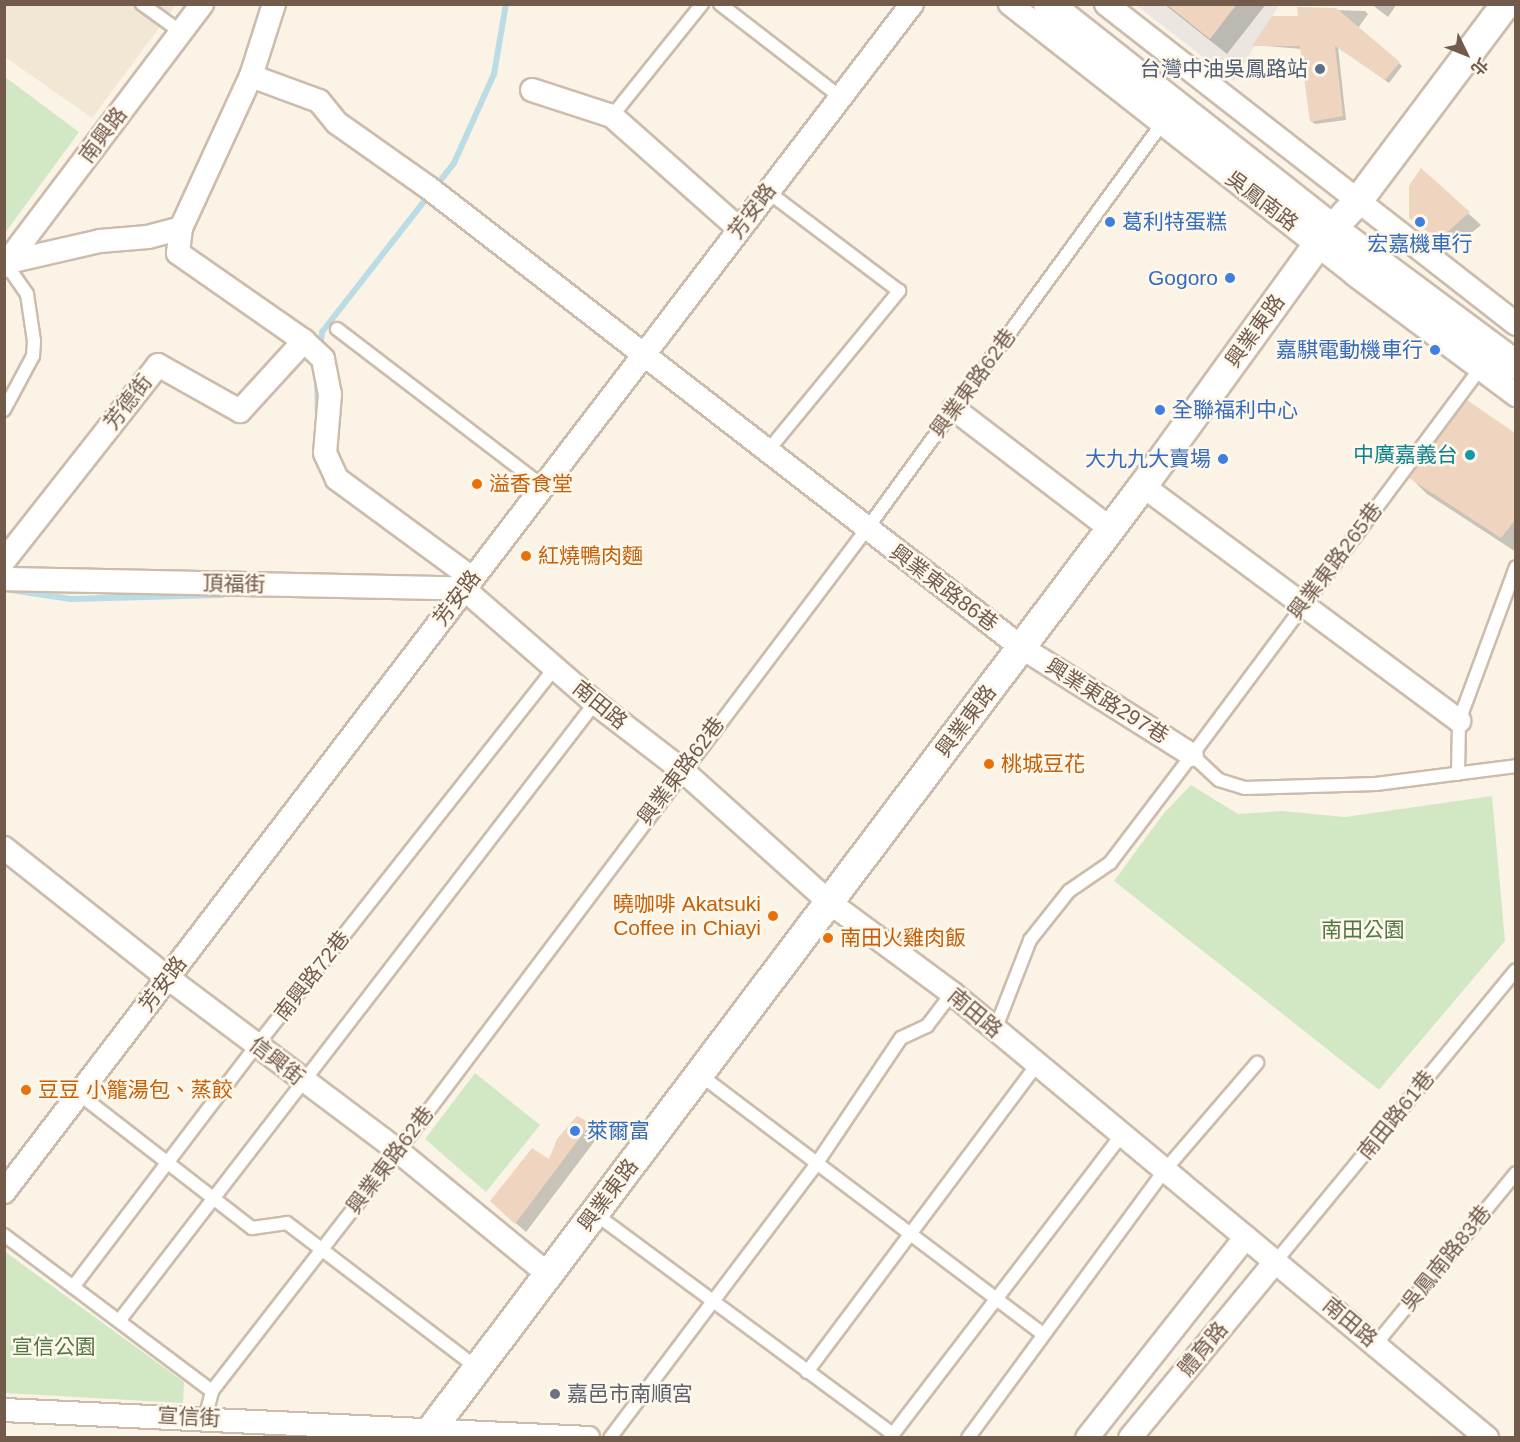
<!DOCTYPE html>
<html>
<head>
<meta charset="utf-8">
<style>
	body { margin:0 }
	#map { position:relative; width:1520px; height:1442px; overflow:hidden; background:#fbf4e6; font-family:Arial,"Noto Sans TC",sans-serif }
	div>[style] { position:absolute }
	.residential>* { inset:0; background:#f2e6d4 }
	.industrial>* { inset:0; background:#ebe6df }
	.green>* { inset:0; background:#d2e8c5 }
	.shadow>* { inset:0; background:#0003 }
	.stream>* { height:6px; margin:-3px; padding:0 3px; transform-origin:3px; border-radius:3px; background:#bbdce4 }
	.building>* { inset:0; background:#efd4bf }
	.roads { filter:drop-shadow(2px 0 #ccbcac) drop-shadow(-2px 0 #ccbcac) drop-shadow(0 2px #ccbcac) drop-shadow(0 -2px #ccbcac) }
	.service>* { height:12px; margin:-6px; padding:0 6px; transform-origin:6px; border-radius:6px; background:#fff }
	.minor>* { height:22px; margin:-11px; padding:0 11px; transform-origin:11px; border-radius:11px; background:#fff }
	.tertiary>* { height:28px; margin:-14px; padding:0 14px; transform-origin:14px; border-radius:14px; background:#fff }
	.dots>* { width:16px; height:16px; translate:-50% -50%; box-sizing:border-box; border:3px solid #fef7ec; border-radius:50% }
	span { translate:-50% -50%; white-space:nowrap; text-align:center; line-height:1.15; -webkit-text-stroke:5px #fef7ec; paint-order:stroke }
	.service-label { font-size:21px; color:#4e5e75 }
	.right { translate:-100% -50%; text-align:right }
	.street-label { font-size:21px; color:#735b4c }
	.shop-label { font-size:21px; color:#366cbe }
	.left { translate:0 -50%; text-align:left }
	.culture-label { font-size:21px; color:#0d838f }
	.food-label { font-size:21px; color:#c56008 }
	.park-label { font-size:21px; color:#527844 }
	.worship-label { font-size:21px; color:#5b616d }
	.frame { position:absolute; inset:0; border:6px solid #735b4c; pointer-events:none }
	.north { position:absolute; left:1436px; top:24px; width:60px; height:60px; -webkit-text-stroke:4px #fef7ec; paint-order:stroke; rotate:133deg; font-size:16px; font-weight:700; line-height:24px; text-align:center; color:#735b4c }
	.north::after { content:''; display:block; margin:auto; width:21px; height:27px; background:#735b4c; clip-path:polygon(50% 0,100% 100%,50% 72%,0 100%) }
</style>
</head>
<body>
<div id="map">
	<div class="residential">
		<div style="clip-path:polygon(5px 5px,176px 5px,92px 118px,5px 57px)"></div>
	</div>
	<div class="industrial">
		<div style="clip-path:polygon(1136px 5px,1279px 5px,1234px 81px)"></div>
	</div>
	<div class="green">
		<div style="clip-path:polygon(5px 77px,79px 132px,5px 233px)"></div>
		<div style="clip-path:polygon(1191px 785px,1238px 814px,1282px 811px,1345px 817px,1492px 796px,1505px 941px,1379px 1090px,1114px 881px,1164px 813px)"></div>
		<div style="clip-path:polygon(475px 1073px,540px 1125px,486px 1192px,425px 1139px)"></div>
		<div style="clip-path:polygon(4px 1251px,184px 1382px,183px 1403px,5px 1393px)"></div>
	</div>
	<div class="shadow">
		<div style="clip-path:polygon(1164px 4px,1266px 4px,1227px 54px)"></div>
		<div style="clip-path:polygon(1371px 4px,1397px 4px,1388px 17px)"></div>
		<div style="clip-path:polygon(1299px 9px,1365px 11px,1368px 14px,1358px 28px,1402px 66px,1389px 83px,1338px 47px,1346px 120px,1315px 124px,1311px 121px,1301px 49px,1254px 45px,1299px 17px)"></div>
		<div style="clip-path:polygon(1421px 170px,1481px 225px,1457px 245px,1447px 248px,1410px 217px)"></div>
		<div style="clip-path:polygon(1468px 402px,1516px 435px,1516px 552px,1427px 494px,1411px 478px)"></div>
		<div style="clip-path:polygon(578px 1118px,600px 1134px,526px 1232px,502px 1211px,549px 1161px)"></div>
	</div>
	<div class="stream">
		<div style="left:320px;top:349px;width:17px;rotate:-83deg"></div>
		<div style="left:322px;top:332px;width:214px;rotate:-52deg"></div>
		<div style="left:454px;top:163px;width:98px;rotate:-65.8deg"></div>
		<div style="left:494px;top:74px;width:71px;rotate:-80.3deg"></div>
		<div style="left:317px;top:377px;width:44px;rotate:88.7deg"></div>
		<div style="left:11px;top:590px;width:60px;rotate:8.7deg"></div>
		<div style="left:70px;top:599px;width:152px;rotate:-1.5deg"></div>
	</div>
	<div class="building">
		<div style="clip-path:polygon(1166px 4px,1237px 4px,1210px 39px)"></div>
		<div style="clip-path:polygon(1297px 7px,1336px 8px,1400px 62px,1385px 80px,1335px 46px,1343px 116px,1310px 122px,1300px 46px,1252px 46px,1272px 16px,1298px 16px)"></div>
		<div style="clip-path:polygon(1421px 168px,1470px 212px,1445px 234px,1434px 237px,1409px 218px,1409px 186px)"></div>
		<div style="clip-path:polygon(1467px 400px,1515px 433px,1515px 520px,1501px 538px,1409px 478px)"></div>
		<div style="clip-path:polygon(577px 1116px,591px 1123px,515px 1224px,490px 1201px,532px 1148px,549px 1159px,557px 1139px)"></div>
	</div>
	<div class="roads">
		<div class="service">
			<div style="left:142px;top:4px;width:48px;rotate:35.7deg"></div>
			<div style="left:720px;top:4px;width:150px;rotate:37.7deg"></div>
			<div style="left:612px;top:116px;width:144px;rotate:-51.2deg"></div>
			<div style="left:337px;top:329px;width:258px;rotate:37.4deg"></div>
			<div style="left:4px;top:410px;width:61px;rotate:-61.8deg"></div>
			<div style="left:33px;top:356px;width:15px;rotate:-86deg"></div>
			<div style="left:34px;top:341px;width:48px;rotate:-98.5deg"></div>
			<div style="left:27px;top:294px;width:37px;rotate:-125deg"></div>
			<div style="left:766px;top:453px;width:210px;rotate:-50.6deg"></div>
			<div style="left:899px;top:291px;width:166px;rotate:-142.9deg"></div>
			<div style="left:1192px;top:755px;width:482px;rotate:-53.3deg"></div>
			<div style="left:1458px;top:774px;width:53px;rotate:-88.9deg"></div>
			<div style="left:1459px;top:721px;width:164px;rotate:-69.7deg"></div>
			<div style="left:995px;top:1030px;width:97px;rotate:-68.7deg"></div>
			<div style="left:1030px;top:940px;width:63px;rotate:-51.5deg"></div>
			<div style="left:1069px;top:891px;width:50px;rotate:-34.3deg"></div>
			<div style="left:1110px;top:863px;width:136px;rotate:-52.8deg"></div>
			<div style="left:1192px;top:755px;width:37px;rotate:43deg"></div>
			<div style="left:1219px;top:780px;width:27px;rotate:17deg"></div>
			<div style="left:1245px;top:788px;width:131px;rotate:-1.7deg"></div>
			<div style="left:1376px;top:784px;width:141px;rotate:-7.3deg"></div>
			<div style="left:699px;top:1074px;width:430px;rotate:37.1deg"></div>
			<div style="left:79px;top:1094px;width:219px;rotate:37.8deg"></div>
			<div style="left:252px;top:1228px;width:35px;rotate:-8deg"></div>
			<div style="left:287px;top:1223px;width:239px;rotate:37.3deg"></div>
			<div style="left:594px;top:1213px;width:372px;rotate:36.5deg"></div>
			<div style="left:893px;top:1434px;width:4px;rotate:117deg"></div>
			<div style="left:4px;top:1235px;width:260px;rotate:36.9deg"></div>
			<div style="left:1276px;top:1261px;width:377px;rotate:-50.5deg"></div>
			<div style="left:73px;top:1287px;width:304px;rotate:-52.8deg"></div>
			<div style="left:257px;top:1045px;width:481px;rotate:-51.7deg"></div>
			<div style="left:119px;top:1321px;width:780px;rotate:-52.4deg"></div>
			<div style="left:1376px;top:1344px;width:221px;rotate:-50.7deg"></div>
			<div style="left:807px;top:1372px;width:384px;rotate:-53.2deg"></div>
			<div style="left:205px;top:1418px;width:28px;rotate:-75deg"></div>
			<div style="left:212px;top:1391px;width:304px;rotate:-52.2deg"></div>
			<div style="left:398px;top:1151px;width:778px;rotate:-53deg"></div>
			<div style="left:866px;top:530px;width:501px;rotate:-53.93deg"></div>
			<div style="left:893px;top:1434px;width:377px;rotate:-52.6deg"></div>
			<div style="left:610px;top:1438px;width:344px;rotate:-53deg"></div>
			<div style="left:817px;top:1163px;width:151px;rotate:-56.1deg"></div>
			<div style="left:901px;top:1038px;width:29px;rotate:-25deg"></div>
			<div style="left:927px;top:1026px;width:41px;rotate:-52.9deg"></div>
			<div style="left:968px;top:1438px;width:331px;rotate:-53.7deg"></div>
			<div style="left:1164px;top:1171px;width:143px;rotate:-49.3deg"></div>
		</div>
		<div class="minor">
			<div style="left:1010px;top:4px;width:439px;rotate:38.1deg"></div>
			<div style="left:1355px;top:275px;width:201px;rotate:36.7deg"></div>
			<div style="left:1106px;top:4px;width:520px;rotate:37.97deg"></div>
			<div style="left:251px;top:76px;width:72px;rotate:20.2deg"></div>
			<div style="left:319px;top:101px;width:28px;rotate:51deg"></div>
			<div style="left:337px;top:123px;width:113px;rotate:35.2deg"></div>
			<div style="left:429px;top:188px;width:749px;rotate:37.79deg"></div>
			<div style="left:1021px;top:647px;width:202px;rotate:32.3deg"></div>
			<div style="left:532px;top:90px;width:84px;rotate:18deg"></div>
			<div style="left:612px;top:116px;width:169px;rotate:41.6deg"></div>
			<div style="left:181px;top:228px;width:167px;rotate:-65.3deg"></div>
			<div style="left:251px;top:76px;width:76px;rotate:-72.3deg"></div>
			<div style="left:4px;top:263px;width:98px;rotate:-12.9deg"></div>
			<div style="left:100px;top:241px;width:48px;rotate:-4.8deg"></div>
			<div style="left:148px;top:237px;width:34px;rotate:-15deg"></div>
			<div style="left:181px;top:228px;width:25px;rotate:97deg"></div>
			<div style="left:178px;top:253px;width:154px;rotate:34.9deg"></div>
			<div style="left:304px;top:341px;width:26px;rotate:43deg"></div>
			<div style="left:323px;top:359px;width:36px;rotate:79deg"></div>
			<div style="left:330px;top:394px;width:59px;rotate:94.8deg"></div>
			<div style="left:325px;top:453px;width:29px;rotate:65deg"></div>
			<div style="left:337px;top:479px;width:167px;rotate:36.3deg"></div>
			<div style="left:4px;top:266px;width:328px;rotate:-52.9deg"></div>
			<div style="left:954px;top:409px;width:198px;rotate:37.4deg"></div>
			<div style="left:1143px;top:486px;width:394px;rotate:36.6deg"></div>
			<div style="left:4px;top:561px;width:249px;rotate:-51.8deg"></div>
			<div style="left:158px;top:365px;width:94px;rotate:29.3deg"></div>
			<div style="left:240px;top:411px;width:95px;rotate:-47.6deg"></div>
			<div style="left:4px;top:579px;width:460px;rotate:1.2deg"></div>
			<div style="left:464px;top:589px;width:174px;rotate:41deg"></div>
			<div style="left:595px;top:703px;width:110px;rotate:37.6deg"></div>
			<div style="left:682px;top:770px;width:198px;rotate:41.9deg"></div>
			<div style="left:829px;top:902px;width:153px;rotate:36.5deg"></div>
			<div style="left:952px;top:993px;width:696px;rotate:39.75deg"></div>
			<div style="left:4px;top:848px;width:209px;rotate:38.4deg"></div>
			<div style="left:168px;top:978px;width:288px;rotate:36.9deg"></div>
			<div style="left:398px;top:1151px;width:194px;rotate:39.4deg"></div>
			<div style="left:4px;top:1192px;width:1495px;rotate:-52.61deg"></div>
			<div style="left:4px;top:1410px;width:585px;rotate:2.74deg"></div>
			<div style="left:1087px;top:1438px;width:256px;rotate:-51.7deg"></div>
			<div style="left:1130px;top:1438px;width:229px;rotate:-50.5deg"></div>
		</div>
		<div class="tertiary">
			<div style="left:1048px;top:4px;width:362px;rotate:38.3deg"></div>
			<div style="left:1332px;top:228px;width:229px;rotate:36.7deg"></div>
			<div style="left:425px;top:1438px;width:1192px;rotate:-52.98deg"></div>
			<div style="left:1143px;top:486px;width:299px;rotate:-54.1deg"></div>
			<div style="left:1318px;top:244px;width:59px;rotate:-47.1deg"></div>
			<div style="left:1358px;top:201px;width:246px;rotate:-53.1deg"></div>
		</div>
	</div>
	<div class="dots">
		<div style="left:1320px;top:69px;background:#5c6f8a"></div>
		<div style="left:1110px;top:222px;background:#3f7fe0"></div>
		<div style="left:1420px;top:222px;background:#3f7fe0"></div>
		<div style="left:1230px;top:278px;background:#3f7fe0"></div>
		<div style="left:1435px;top:350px;background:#3f7fe0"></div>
		<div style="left:1160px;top:410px;background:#3f7fe0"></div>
		<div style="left:1470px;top:455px;background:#0f9aa8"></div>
		<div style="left:1223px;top:459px;background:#3f7fe0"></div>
		<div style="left:477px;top:484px;background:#e8710a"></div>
		<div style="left:526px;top:556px;background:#e8710a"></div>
		<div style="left:989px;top:764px;background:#e8710a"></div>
		<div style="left:773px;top:916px;background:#e8710a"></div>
		<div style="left:828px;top:938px;background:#e8710a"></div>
		<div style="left:26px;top:1090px;background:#e8710a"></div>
		<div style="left:575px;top:1131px;background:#3f7fe0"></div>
		<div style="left:555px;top:1394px;background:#6b7280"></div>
	</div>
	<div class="service-label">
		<span class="right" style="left:1308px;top:69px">台灣中油吳鳳路站</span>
	</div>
	<div class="street-label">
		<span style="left:103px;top:135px;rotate:-53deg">南興路</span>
		<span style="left:1262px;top:201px;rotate:37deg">吳鳳南路</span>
		<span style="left:752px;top:211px;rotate:-53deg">芳安路</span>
		<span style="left:1255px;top:331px;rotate:-54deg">興業東路</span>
		<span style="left:973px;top:383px;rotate:-54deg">興業東路62巷</span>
		<span style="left:128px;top:402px;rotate:-52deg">芳德街</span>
		<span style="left:1335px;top:561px;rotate:-53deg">興業東路265巷</span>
		<span style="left:234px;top:584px;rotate:1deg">頂福街</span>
		<span style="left:944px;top:588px;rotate:37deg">興業東路86巷</span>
		<span style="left:457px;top:598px;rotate:-53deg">芳安路</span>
		<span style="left:1107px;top:701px;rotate:32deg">興業東路297巷</span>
		<span style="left:600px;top:705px;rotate:39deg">南田路</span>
		<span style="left:966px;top:721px;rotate:-53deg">興業東路</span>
		<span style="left:681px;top:771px;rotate:-53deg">興業東路62巷</span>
		<span style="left:312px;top:976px;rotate:-52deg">南興路72巷</span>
		<span style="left:163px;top:984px;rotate:-53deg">芳安路</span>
		<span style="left:975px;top:1013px;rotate:40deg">南田路</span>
		<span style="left:277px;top:1061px;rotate:38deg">信興街</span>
		<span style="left:1396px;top:1115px;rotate:-51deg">南田路61巷</span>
		<span style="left:390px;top:1160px;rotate:-53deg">興業東路62巷</span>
		<span style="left:608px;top:1195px;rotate:-53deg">興業東路</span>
		<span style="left:1446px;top:1258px;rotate:-51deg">吳鳳南路83巷</span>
		<span style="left:1350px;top:1322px;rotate:40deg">南田路</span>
		<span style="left:1203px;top:1349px;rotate:-50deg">體育路</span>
		<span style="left:189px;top:1417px;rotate:3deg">宣信街</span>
	</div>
	<div class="shop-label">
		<span class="left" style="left:1122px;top:222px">葛利特蛋糕</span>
		<span style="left:1420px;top:244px">宏嘉機車行</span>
		<span class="right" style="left:1218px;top:278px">Gogoro</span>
		<span class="right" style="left:1423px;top:350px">嘉騏電動機車行</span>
		<span class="left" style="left:1172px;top:410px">全聯福利中心</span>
		<span class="right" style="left:1211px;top:459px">大九九大賣場</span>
		<span class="left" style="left:587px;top:1131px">萊爾富</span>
	</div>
	<div class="culture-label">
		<span class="right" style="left:1458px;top:455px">中廣嘉義台</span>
	</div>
	<div class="food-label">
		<span class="left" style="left:489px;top:484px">溢香食堂</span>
		<span class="left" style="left:538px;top:556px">紅燒鴨肉麵</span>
		<span class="left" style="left:1001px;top:764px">桃城豆花</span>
		<span class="right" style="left:761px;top:916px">曉咖啡 Akatsuki<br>Coffee in Chiayi</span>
		<span class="left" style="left:840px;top:938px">南田火雞肉飯</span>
		<span class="left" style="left:38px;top:1090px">豆豆 小籠湯包、蒸餃</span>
	</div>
	<div class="park-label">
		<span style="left:1363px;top:930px">南田公園</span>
		<span style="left:54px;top:1347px">宣信公園</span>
	</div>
	<div class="worship-label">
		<span class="left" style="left:567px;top:1394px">嘉邑市南順宮</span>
	</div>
	<div class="frame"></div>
	<div class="north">北</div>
</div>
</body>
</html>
